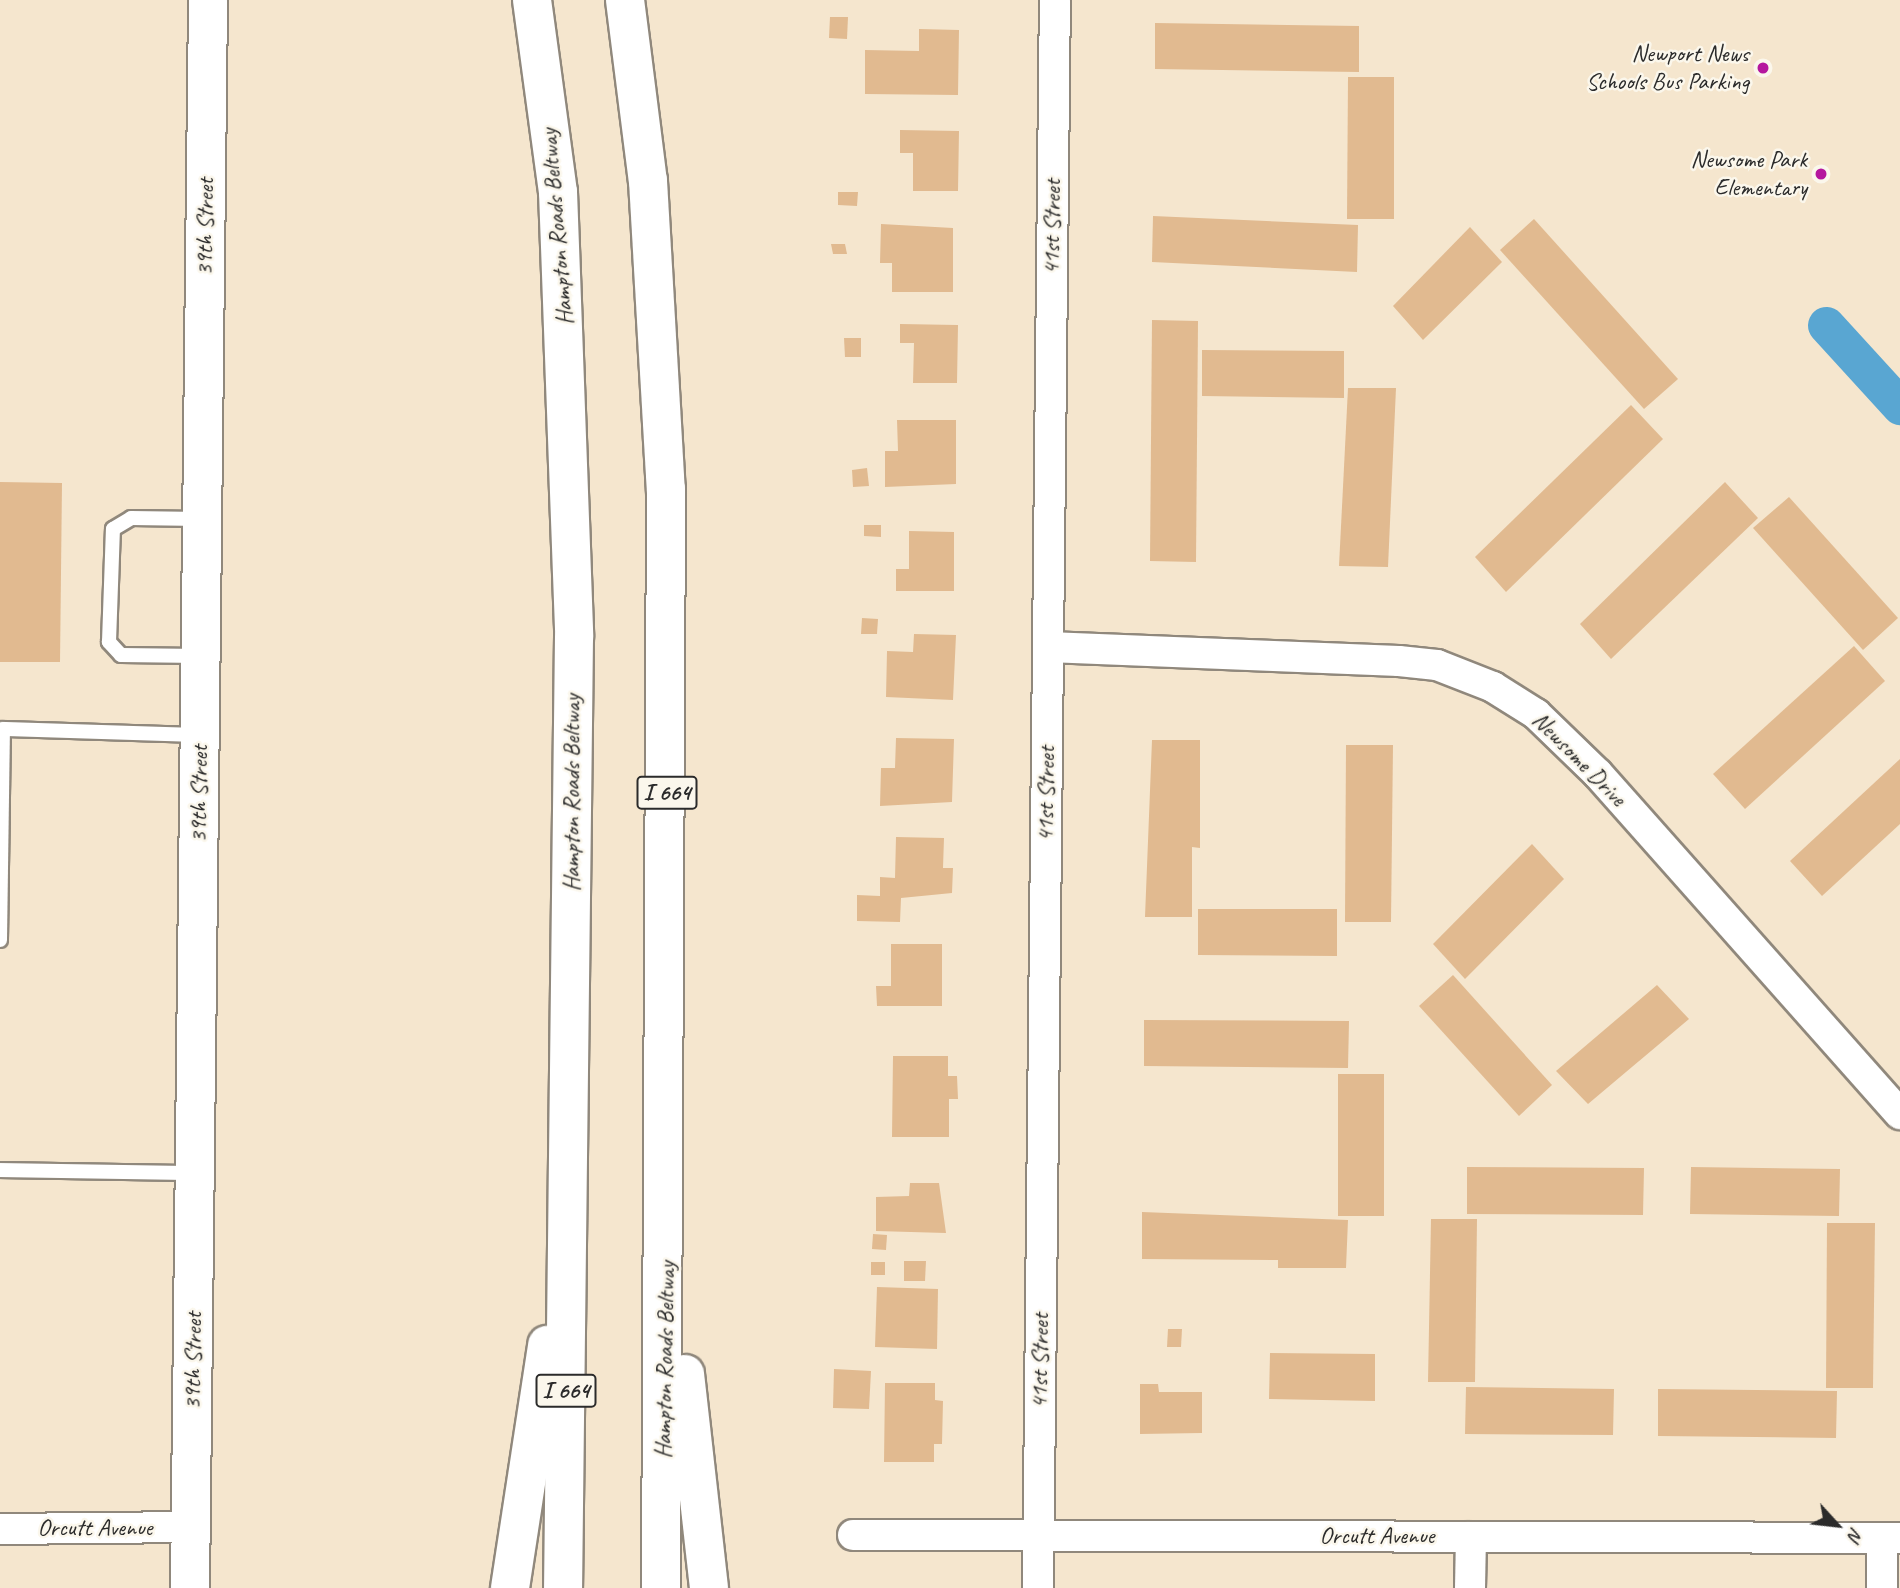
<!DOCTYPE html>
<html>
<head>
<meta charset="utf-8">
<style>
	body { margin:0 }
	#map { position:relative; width:1900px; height:1588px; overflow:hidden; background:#f5e6ce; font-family:Caveat,sans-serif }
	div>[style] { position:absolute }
	.canal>* { height:37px; margin:-18.5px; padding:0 18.5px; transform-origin:18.5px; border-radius:18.5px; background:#59a6d2 }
	.building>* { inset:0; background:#e1ba90 }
	.roads { filter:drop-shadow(2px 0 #90887c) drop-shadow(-2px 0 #90887c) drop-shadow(0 2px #90887c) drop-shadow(0 -2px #90887c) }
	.service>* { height:14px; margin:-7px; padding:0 7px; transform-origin:7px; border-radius:7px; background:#fff }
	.minor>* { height:30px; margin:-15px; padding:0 15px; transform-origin:15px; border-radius:15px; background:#fff }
	.secondary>* { height:38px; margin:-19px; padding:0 19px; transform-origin:19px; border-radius:19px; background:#fff }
	.motorway>* { height:38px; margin:-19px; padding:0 19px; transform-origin:19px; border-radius:19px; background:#fff }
	.dots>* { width:19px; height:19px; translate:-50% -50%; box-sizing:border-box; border:4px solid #fbf7ec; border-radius:50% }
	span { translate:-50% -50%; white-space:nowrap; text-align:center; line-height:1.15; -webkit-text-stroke:5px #fbf7ec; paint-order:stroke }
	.shield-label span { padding:2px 5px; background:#fbf7ec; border:2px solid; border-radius:5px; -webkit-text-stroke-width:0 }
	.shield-label { font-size:23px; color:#2b2b2b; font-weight:700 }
	.poi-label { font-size:24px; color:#2b2b2b }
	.right { translate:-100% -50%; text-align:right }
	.street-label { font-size:24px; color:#2b2b2b }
	.north { position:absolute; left:1802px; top:1490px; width:70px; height:70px; -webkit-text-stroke:5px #fbf7ec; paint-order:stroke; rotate:117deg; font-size:19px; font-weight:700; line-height:28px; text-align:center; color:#2b2b2b }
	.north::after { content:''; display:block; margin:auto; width:24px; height:32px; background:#2b2b2b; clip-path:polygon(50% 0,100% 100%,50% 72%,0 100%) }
</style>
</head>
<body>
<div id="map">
	<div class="canal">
		<div style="left:1826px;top:325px;width:110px;rotate:47.6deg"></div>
	</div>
	<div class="building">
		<div style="clip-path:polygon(830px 17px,848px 17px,847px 39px,829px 38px)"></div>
		<div style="clip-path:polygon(1155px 23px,1359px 26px,1359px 72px,1155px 69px)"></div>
		<div style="clip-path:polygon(919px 29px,959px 30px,958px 95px,865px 94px,865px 50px,919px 51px)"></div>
		<div style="clip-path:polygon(1348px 77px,1394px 77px,1394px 219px,1347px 219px)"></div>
		<div style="clip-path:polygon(900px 130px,959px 131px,958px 191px,913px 191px,913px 153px,900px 153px)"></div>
		<div style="clip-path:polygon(838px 192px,858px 192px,857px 206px,838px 205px)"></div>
		<div style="clip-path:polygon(1153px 216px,1358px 225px,1357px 272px,1152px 262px)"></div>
		<div style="clip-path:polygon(1534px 219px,1678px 379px,1644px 409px,1500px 250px)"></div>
		<div style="clip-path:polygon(881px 224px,953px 228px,953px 292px,892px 292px,892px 263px,880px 263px)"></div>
		<div style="clip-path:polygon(1470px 227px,1502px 262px,1423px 340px,1393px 306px)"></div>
		<div style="clip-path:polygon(831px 244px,845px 244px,847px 254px,833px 254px)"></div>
		<div style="clip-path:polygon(1152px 320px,1198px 321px,1196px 562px,1150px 561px)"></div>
		<div style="clip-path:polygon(900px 324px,958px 325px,957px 383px,913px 383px,914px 343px,900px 343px)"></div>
		<div style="clip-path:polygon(844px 338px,861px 338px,861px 357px,845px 357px)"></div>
		<div style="clip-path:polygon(1202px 350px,1344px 351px,1344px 398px,1202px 396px)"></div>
		<div style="clip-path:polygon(1348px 388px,1396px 388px,1388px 567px,1339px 566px)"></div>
		<div style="clip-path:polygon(1631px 405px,1663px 439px,1506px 592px,1475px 557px)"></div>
		<div style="clip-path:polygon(897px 420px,956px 420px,956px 484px,885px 487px,885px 451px,898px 451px)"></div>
		<div style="clip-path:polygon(867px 468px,869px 486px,853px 487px,852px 470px)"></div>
		<div style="clip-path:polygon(0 482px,62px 483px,60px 662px,0 662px)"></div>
		<div style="clip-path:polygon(1725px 482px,1758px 518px,1611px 659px,1580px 624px)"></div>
		<div style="clip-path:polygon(1789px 497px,1898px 618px,1863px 650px,1753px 528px)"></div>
		<div style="clip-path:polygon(864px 525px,881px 525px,881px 537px,864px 536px)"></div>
		<div style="clip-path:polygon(909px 531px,954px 532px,954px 591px,896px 591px,896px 569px,909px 569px)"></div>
		<div style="clip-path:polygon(862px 618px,878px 619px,877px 634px,861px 634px)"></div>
		<div style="clip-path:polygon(914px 634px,956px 635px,953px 700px,886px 697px,887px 651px,913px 652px)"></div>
		<div style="clip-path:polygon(1854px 646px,1885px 681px,1745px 809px,1713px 774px)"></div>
		<div style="clip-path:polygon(896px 738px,954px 739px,952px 802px,880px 806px,881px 768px,895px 768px)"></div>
		<div style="clip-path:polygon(1152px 740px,1200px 740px,1200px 848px,1192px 847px,1192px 917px,1145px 917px)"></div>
		<div style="clip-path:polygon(1346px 745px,1393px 745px,1391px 922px,1345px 922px)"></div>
		<div style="clip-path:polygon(1900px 759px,1900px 824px,1822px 896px,1790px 861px)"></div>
		<div style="clip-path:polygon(896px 837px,944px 838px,943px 868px,953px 868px,952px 893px,901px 898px,900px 922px,857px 921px,857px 895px,880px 896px,880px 877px,895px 878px)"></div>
		<div style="clip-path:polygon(1532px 844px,1564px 879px,1465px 979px,1433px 944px)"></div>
		<div style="clip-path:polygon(1198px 909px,1337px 909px,1337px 956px,1198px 955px)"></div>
		<div style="clip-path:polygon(891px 944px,942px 944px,942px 1006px,877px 1006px,876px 986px,891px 986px)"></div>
		<div style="clip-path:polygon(1453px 975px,1552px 1085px,1519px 1116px,1419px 1006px)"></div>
		<div style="clip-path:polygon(1657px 985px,1689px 1019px,1588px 1104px,1556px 1071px)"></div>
		<div style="clip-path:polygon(1144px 1020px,1349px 1021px,1348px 1068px,1144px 1066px)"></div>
		<div style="clip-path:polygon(893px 1056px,948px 1056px,948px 1076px,957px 1076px,958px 1099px,949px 1099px,949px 1137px,892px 1137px)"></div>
		<div style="clip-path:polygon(1338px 1074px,1384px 1074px,1384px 1216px,1338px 1216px)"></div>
		<div style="clip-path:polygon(1467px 1167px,1644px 1168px,1643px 1215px,1467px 1214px)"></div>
		<div style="clip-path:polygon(1691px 1167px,1840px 1169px,1839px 1216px,1690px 1214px)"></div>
		<div style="clip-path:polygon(910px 1183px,939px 1183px,946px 1233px,876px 1231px,876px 1197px,909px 1196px)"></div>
		<div style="clip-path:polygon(1142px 1212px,1348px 1220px,1346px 1268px,1278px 1268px,1278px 1260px,1142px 1259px)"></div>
		<div style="clip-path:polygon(1431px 1219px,1477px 1219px,1475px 1382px,1428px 1382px)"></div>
		<div style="clip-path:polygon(1827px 1223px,1875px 1223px,1873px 1388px,1826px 1388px)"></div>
		<div style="clip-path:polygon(873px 1234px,887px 1235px,886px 1250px,872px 1249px)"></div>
		<div style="clip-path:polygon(904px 1261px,926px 1261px,925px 1281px,904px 1281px)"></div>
		<div style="clip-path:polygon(871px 1262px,885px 1262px,885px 1275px,871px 1275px)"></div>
		<div style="clip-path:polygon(877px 1287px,938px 1289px,937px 1349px,875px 1347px)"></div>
		<div style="clip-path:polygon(1168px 1329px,1182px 1329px,1181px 1347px,1167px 1347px)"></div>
		<div style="clip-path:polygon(1270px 1353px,1375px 1354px,1375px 1401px,1269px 1399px)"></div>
		<div style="clip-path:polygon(834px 1369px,871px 1371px,869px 1409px,833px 1408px)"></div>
		<div style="clip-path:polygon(885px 1383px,935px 1383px,935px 1400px,943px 1401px,942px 1444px,934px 1444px,934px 1462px,884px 1462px)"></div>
		<div style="clip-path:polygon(1140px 1384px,1158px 1384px,1159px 1392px,1202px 1392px,1202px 1433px,1140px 1434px)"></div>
		<div style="clip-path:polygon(1466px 1387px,1614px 1389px,1613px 1435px,1465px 1434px)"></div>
		<div style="clip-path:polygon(1658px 1389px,1837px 1391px,1836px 1438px,1658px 1436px)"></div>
	</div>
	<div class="roads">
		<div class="service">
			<div style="left:200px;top:656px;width:79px;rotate:-179.3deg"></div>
			<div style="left:121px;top:655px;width:18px;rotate:-133deg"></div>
			<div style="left:109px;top:642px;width:113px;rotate:-88deg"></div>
			<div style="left:113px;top:529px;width:21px;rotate:-31deg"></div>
			<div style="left:131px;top:518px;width:70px;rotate:0.8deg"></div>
			<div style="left:0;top:940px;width:211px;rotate:-89.2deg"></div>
			<div style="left:3px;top:729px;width:195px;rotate:1.8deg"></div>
			<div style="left:0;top:1170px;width:195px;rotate:0.9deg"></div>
		</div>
		<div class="minor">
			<div style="left:1048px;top:647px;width:351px;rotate:2.3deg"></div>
			<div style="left:1399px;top:661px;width:38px;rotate:6deg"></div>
			<div style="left:1437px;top:665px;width:60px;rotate:21.4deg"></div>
			<div style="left:1493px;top:687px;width:51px;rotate:32.1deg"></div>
			<div style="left:1536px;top:714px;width:86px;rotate:44.1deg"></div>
			<div style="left:1598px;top:774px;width:455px;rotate:48.4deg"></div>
			<div style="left:0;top:1529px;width:191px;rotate:-0.6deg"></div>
			<div style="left:853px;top:1535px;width:1047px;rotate:0.16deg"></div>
			<div style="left:1038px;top:1588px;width:1588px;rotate:-89.39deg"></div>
			<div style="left:1470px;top:1588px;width:51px;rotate:-88.9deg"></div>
			<div style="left:1882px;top:1588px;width:50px;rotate:-90deg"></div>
		</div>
		<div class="secondary">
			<div style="left:190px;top:1588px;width:1588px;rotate:-89.35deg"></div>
		</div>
		<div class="motorway">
			<div style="left:532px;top:0;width:194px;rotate:82.3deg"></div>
			<div style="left:558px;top:192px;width:445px;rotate:87.9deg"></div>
			<div style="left:574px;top:637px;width:951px;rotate:90.66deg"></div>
			<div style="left:625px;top:0;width:182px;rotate:82.8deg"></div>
			<div style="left:648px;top:181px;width:309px;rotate:86.7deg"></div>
			<div style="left:666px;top:489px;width:1099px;rotate:90.26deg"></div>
			<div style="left:685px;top:1374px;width:215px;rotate:83.6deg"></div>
			<div style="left:510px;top:1588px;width:246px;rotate:-81.3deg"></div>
		</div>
	</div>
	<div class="dots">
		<div style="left:1763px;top:68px;background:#b5179e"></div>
		<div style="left:1821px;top:174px;background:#b5179e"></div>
	</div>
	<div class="shield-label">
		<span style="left:667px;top:793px">I 664</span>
		<span style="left:566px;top:1391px">I 664</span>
	</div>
	<div class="poi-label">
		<span class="right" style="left:1749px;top:68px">Newport News<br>Schools Bus Parking</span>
		<span class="right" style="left:1807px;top:174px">Newsome Park<br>Elementary</span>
	</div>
	<div class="street-label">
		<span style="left:205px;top:227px;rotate:-89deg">39th Street</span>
		<span style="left:557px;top:227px;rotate:-95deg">Hampton Roads Beltway</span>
		<span style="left:1052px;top:227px;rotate:-89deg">41st Street</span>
		<span style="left:1579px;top:759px;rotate:45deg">Newsome Drive</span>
		<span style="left:572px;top:793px;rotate:-90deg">Hampton Roads Beltway</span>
		<span style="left:199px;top:794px;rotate:-89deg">39th Street</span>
		<span style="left:1046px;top:794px;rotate:-89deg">41st Street</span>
		<span style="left:665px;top:1360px;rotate:-89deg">Hampton Roads Beltway</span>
		<span style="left:193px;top:1361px;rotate:-89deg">39th Street</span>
		<span style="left:1040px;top:1361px;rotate:-89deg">41st Street</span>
		<span style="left:95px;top:1528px">Orcutt Avenue</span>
		<span style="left:1377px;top:1536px">Orcutt Avenue</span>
	</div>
	<div class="north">N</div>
</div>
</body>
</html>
